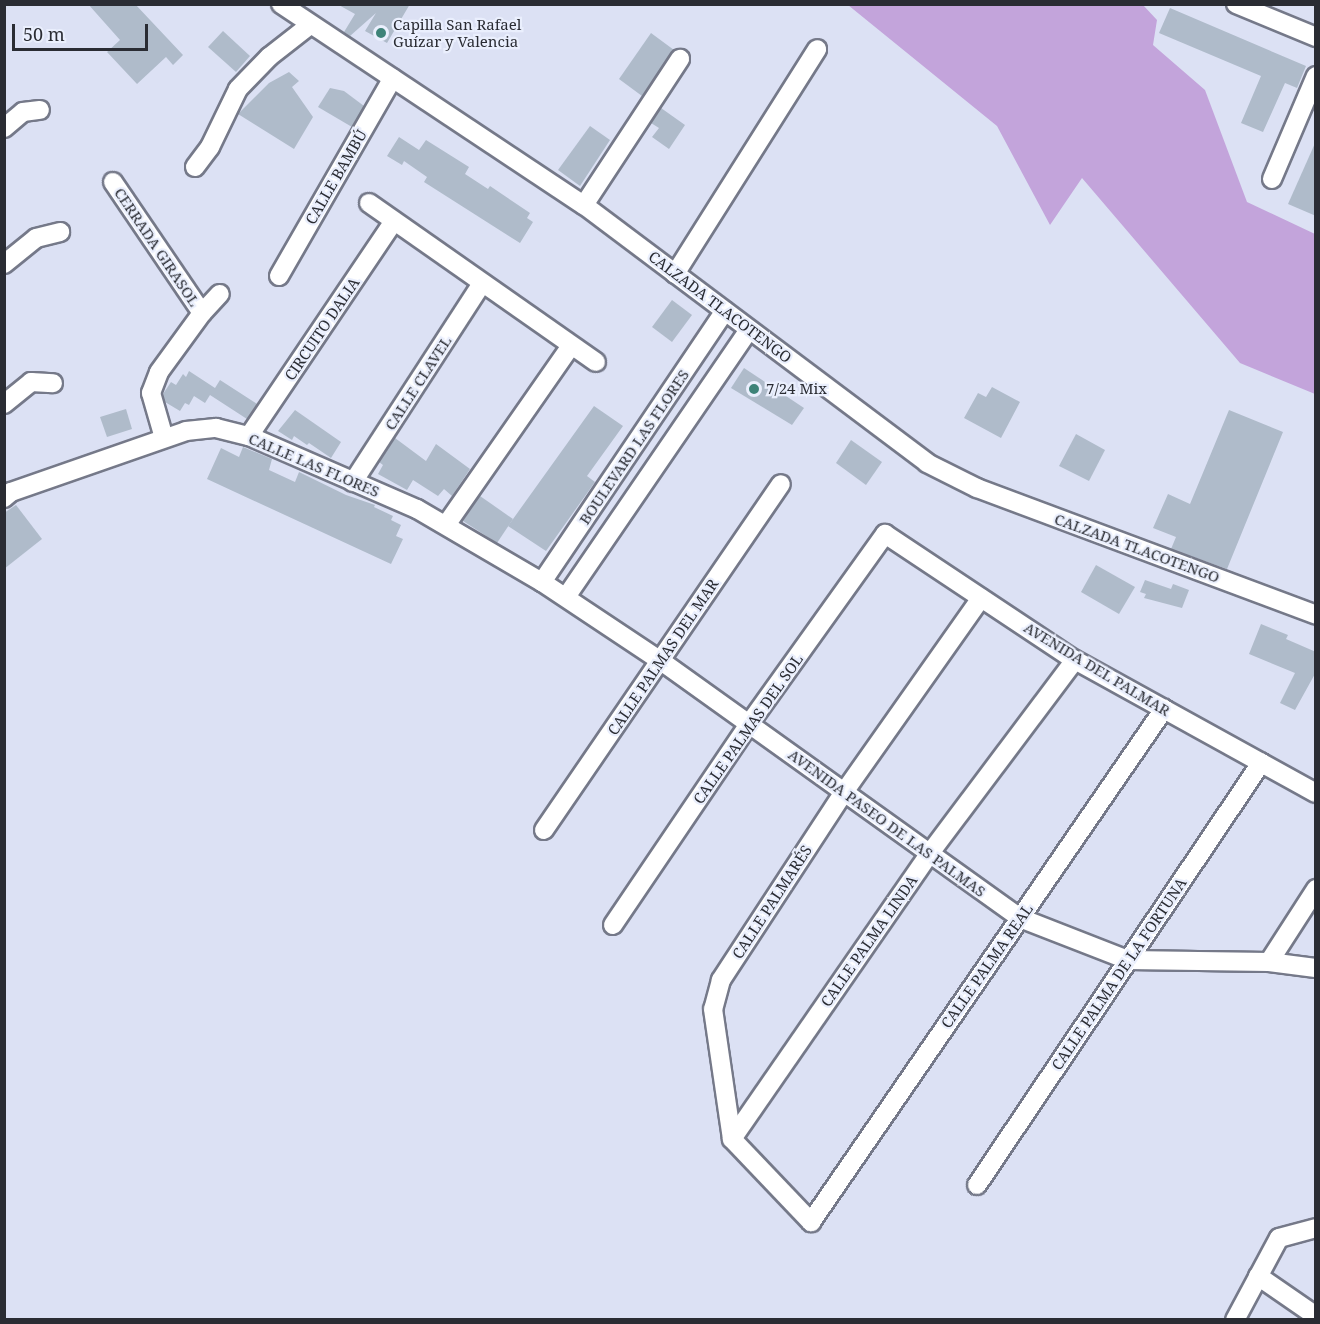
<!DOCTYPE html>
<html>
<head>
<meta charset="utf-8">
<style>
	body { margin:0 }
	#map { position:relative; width:1320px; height:1324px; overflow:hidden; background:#dce1f4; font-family:"Noto Serif",serif }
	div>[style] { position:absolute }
	.green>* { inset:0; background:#c3a4db }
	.building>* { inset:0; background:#afbbca }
	.roads { filter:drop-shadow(2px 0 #757989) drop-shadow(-2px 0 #757989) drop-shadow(0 2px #757989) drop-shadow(0 -2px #757989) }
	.minor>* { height:18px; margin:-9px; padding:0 9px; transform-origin:9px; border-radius:9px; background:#fff }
	.dots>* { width:16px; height:16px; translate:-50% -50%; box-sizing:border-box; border:3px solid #eaeffd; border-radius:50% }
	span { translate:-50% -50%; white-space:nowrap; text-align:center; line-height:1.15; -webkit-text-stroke:4.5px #eaeffd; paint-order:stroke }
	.poi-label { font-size:15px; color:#2a2c33 }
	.left { translate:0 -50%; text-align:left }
	.street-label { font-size:15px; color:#2a2c33 }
	.frame { position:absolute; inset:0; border:6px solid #2a2c33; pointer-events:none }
	.scale { position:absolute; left:12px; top:24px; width:136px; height:27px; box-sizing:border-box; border:3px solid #2a2c33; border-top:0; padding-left:8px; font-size:18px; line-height:21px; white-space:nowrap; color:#2a2c33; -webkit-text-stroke:4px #eaeffd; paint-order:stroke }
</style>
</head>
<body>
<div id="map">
	<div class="green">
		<div style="clip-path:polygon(848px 5px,1143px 5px,1157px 20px,1153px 45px,1205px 90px,1247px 202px,1315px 234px,1315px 394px,1240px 363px,1082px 178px,1050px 225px,997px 126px)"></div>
	</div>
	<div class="building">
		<div style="clip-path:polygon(88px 4px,135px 4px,183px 55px,173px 65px,166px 57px,137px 84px,107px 52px,120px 40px)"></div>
		<div style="clip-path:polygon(337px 4px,410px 4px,387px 43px,365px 31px,376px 13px,350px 36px,344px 32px,355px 14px)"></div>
		<div style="clip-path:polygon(1170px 8px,1306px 66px,1297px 88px,1285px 83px,1263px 132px,1241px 123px,1261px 76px,1159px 33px)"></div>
		<div style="clip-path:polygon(223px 31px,250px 56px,236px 72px,208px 47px)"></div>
		<div style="clip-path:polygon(651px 33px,674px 50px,642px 96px,619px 79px)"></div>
		<div style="clip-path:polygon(289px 72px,299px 81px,292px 87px,313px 117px,294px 149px,238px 114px,269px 83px)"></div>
		<div style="clip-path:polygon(330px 88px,344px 91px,364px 106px,352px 127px,318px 107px)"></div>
		<div style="clip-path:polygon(661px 108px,685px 125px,669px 149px,652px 137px,659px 128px,651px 123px)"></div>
		<div style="clip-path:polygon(590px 126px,610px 140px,580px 186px,558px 170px)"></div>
		<div style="clip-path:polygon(399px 137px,419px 150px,426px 140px,469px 167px,465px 174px,488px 189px,490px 186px,530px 213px,527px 218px,533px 222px,520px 243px,424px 182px,427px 177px,404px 161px,402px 165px,387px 156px)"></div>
		<div style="clip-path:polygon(1316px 141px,1316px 216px,1288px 204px)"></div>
		<div style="clip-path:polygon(672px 300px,692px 315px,672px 342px,652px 327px)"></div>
		<div style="clip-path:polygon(744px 368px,804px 408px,792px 425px,731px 388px)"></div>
		<div style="clip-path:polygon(189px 371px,215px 388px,220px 380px,257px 404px,247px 419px,210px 395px,205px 403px,194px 396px,189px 405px,185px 403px,180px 411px,165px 402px,163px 394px,171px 382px,176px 385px,183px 374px,186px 377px)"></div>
		<div style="clip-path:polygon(992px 387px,1020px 402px,1001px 438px,964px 418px,978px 393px,986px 397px)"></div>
		<div style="clip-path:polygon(594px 406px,623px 426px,587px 476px,595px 482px,546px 551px,508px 526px)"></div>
		<div style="clip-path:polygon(126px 409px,132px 429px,107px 437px,100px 417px)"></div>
		<div style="clip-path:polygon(295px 410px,341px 442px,331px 458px,309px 443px,307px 445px,294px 436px,292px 440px,278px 431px)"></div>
		<div style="clip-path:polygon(1229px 410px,1283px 432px,1227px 569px,1171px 549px,1176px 537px,1153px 528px,1168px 494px,1190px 504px)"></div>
		<div style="clip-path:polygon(1076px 434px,1105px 450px,1089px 481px,1059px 466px)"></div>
		<div style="clip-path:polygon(395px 438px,426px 461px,436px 444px,470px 469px,452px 496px,444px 489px,438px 496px,413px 480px,407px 490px,378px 474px,383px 465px,379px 462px)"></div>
		<div style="clip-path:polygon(851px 440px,882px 462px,866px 485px,836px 463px)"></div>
		<div style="clip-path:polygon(243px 447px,272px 459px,269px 470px,295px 482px,299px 472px,346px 495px,375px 505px,374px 507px,393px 516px,391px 520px,401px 525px,396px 536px,403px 539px,391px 564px,207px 479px,221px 448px,239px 457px)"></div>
		<div style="clip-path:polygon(480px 496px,513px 519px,497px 543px,463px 521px)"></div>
		<div style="clip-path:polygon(16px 505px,42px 539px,4px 569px,4px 513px)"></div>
		<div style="clip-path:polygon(1096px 565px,1135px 587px,1119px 614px,1081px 592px)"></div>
		<div style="clip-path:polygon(1145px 580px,1171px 589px,1173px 584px,1189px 590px,1182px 608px,1144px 598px,1146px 594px,1140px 592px)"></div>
		<div style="clip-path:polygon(1261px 624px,1288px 635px,1286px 639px,1316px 652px,1316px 672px,1295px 710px,1280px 703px,1295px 673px,1249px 654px)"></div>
	</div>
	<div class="roads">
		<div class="minor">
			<div style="left:281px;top:4px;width:364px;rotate:33.6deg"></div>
			<div style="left:584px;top:205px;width:429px;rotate:36.9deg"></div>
			<div style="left:927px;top:463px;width:56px;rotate:26.6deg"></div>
			<div style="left:977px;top:488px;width:362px;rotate:20.5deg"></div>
			<div style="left:1236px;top:4px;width:87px;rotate:22.4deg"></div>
			<div style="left:4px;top:128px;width:25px;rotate:-40deg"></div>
			<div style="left:23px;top:112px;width:17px;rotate:-7deg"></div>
			<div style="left:195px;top:167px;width:25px;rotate:-53deg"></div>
			<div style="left:210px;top:147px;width:64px;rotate:-64.2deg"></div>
			<div style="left:238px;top:89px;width:45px;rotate:-45.9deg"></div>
			<div style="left:269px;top:57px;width:52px;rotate:-38deg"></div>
			<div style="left:1272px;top:179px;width:112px;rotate:-66.9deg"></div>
			<div style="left:113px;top:182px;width:158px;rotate:55.8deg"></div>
			<div style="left:369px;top:203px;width:277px;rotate:35deg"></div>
			<div style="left:584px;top:205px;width:175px;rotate:-56.7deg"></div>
			<div style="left:4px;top:264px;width:41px;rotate:-39.1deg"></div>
			<div style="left:36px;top:238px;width:25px;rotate:-14deg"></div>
			<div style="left:675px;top:274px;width:266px;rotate:-57.7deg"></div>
			<div style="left:279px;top:276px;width:228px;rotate:-60.1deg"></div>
			<div style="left:4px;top:404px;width:35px;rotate:-39deg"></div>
			<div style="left:31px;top:382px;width:22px;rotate:3deg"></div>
			<div style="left:249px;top:436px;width:259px;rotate:-56deg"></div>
			<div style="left:164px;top:438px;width:47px;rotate:-106.1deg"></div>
			<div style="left:151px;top:393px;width:22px;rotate:-69deg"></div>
			<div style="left:159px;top:372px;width:73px;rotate:-53.9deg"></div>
			<div style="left:202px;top:313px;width:26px;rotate:-47deg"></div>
			<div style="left:353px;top:482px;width:237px;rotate:-57deg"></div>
			<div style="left:4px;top:498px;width:9px;rotate:-41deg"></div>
			<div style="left:11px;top:492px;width:185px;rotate:-19.2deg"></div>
			<div style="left:186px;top:431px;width:30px;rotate:-6deg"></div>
			<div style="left:216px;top:428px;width:34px;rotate:14deg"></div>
			<div style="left:249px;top:436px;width:183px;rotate:23.5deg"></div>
			<div style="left:417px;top:509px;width:145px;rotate:30.3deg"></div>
			<div style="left:542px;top:582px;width:143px;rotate:33.6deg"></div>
			<div style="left:661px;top:661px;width:442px;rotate:35.6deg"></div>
			<div style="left:1020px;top:918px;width:116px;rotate:21.3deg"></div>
			<div style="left:1128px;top:960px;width:141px;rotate:0.8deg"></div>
			<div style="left:1269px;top:962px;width:47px;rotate:7.3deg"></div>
			<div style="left:446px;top:525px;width:218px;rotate:-55.1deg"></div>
			<div style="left:542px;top:582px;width:327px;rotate:-56deg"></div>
			<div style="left:566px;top:597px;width:324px;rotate:-55.6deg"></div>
			<div style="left:981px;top:598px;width:237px;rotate:125.2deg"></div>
			<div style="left:844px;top:792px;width:225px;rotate:123.2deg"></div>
			<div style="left:721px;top:980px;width:30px;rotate:105deg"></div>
			<div style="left:713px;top:1009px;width:131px;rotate:81.7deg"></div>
			<div style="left:732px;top:1139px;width:115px;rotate:46.4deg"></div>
			<div style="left:811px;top:1222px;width:623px;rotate:-55.47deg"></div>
			<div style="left:544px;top:830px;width:419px;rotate:-55.6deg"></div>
			<div style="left:613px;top:925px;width:243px;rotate:-55.9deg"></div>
			<div style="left:749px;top:724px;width:234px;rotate:-54.4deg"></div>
			<div style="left:885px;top:534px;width:228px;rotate:33.6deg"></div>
			<div style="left:1075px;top:660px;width:275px;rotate:28.9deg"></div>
			<div style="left:1269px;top:962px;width:87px;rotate:-57.2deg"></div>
			<div style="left:732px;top:1139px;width:348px;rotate:-55.3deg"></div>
			<div style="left:930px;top:853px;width:241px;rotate:-53.1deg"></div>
			<div style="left:977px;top:1185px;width:509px;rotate:-56.06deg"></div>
			<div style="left:1258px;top:1276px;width:70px;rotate:34.6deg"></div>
			<div style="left:1235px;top:1320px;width:93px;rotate:-61.8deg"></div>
			<div style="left:1279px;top:1238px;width:38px;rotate:-15deg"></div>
		</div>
	</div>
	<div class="dots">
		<div style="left:381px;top:33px;background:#3e8378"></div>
		<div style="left:754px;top:389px;background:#3e8378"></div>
	</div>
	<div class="poi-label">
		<span class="left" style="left:393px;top:33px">Capilla San Rafael<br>Guízar y Valencia</span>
		<span class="left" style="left:766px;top:389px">7/24 Mix</span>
	</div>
	<div class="street-label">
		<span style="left:336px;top:177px;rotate:-60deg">CALLE BAMBÚ</span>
		<span style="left:157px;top:247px;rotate:56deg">CERRADA GIRASOL</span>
		<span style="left:720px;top:307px;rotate:37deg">CALZADA TLACOTENGO</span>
		<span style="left:322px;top:329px;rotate:-56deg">CIRCUITO DALIA</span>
		<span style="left:418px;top:383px;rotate:-57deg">CALLE CLAVEL</span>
		<span style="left:634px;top:447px;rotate:-56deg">BOULEVARD LAS FLORES</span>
		<span style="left:314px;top:465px;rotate:23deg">CALLE LAS FLORES</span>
		<span style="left:1137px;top:548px;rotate:20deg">CALZADA TLACOTENGO</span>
		<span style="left:663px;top:657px;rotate:-56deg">CALLE PALMAS DEL MAR</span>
		<span style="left:1097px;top:669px;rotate:31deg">AVENIDA DEL PALMAR</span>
		<span style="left:748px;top:729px;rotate:-55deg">CALLE PALMAS DEL SOL</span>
		<span style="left:887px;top:823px;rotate:36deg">AVENIDA PASEO DE LAS PALMAS</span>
		<span style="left:772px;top:902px;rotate:-57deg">CALLE PALMARÉS</span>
		<span style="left:869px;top:941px;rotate:-55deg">CALLE PALMA LINDA</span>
		<span style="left:987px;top:966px;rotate:-55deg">CALLE PALMA REAL</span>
		<span style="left:1119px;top:974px;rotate:-56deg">CALLE PALMA DE LA FORTUNA</span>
	</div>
	<div class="frame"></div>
	<div class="scale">50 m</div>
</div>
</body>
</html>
